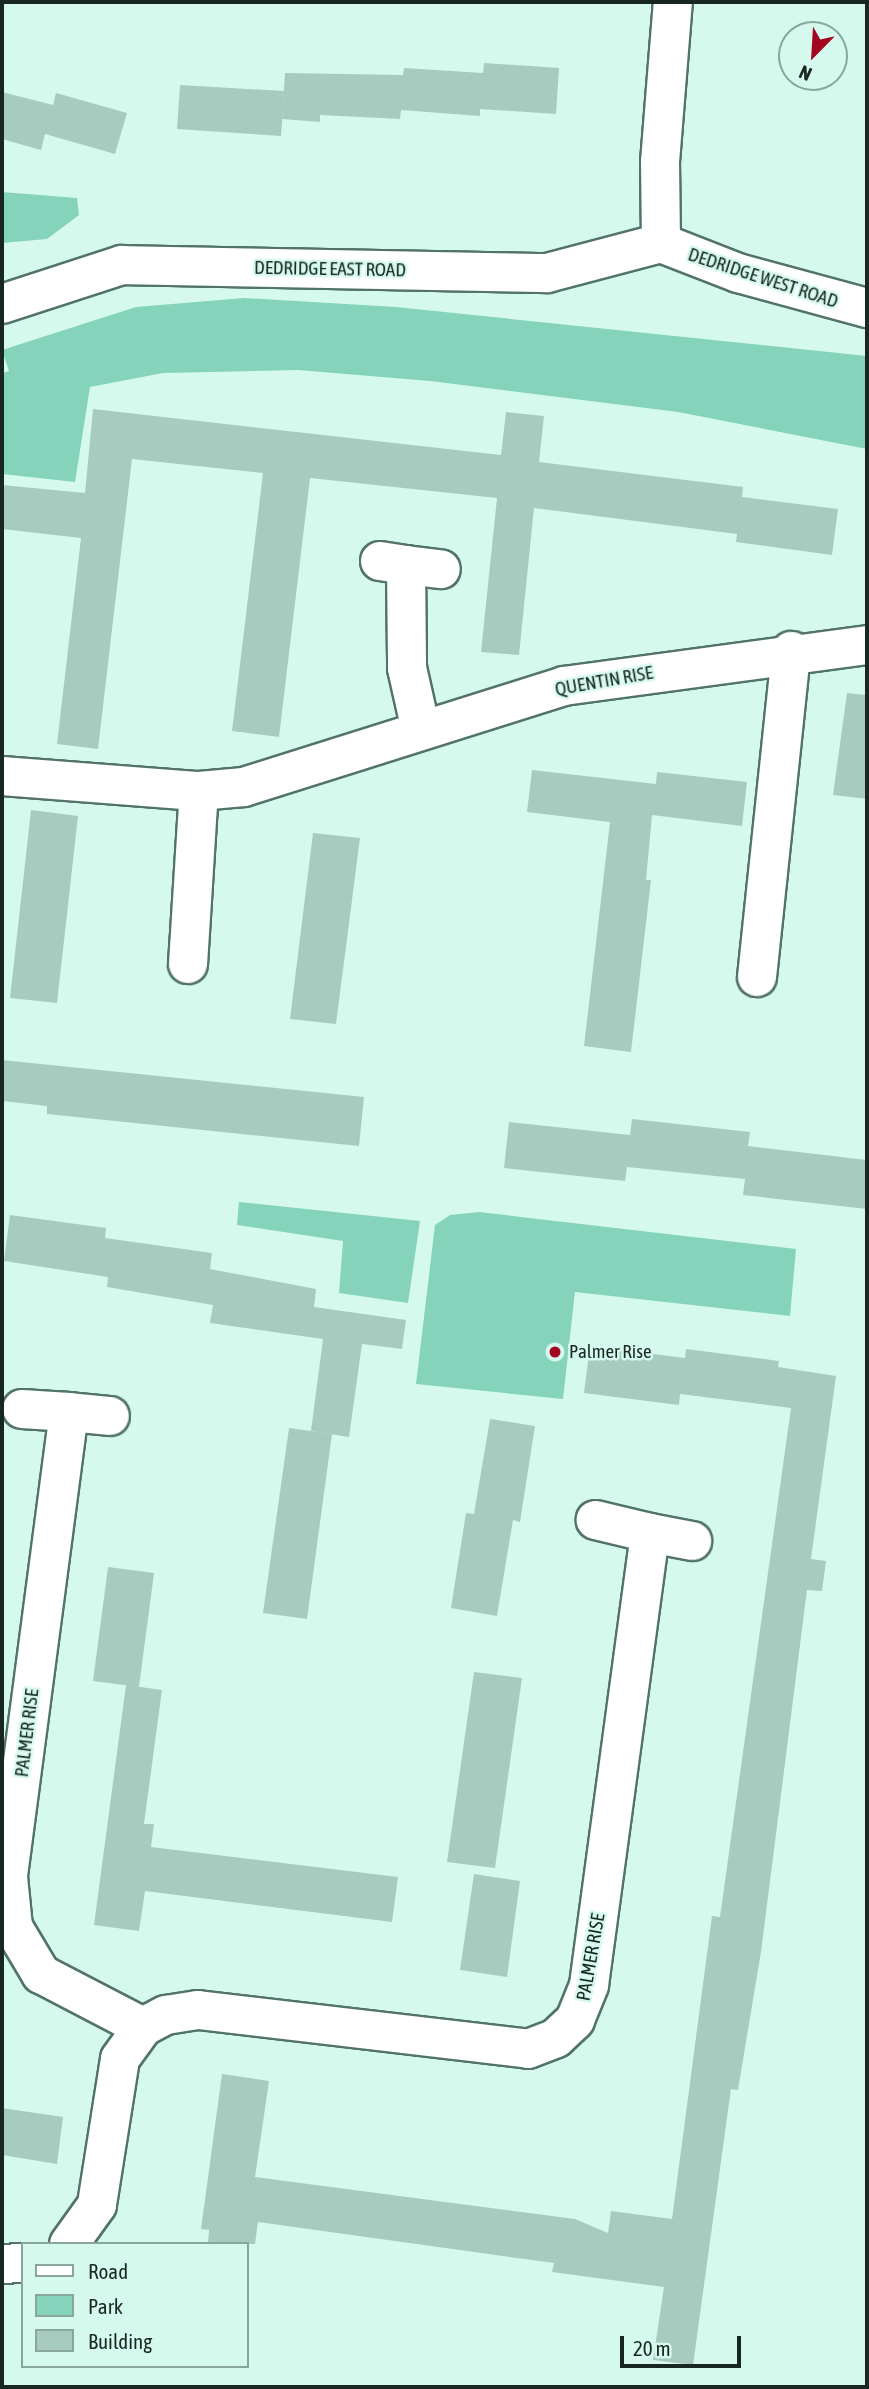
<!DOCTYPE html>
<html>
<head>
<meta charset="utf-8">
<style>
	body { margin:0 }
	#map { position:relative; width:869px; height:2389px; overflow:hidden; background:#d5faed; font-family:"Asap Condensed",sans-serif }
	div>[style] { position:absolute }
	.green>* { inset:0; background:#86d3bb }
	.building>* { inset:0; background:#a8cbbf }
	.roads { filter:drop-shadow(2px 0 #527368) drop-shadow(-2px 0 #527368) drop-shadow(0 2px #527368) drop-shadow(0 -2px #527368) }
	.minor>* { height:38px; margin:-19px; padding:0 19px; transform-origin:19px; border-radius:19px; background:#fff }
	.dots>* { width:19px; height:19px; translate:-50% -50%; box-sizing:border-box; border:4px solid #d5faed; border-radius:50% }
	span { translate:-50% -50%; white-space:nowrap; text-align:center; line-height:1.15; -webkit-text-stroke:5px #d5faed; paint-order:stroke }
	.street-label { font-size:19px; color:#192722 }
	.poi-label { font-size:19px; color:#192722 }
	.left { translate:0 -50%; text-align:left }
	.frame { position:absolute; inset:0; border:4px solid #192722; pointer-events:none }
	.legend { position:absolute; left:21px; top:2242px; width:228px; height:126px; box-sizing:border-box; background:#d5faed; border:2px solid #8aa69c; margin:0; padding:9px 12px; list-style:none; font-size:21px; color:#192722 }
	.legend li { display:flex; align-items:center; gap:14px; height:35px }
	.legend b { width:35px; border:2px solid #8aa69c }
	.north { position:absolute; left:778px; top:21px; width:70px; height:70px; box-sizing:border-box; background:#d5faed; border:2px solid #8aa69c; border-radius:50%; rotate:204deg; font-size:19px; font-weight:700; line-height:28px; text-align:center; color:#192722 }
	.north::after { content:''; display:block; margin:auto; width:24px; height:32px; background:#a30622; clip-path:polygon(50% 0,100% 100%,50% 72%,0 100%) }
	.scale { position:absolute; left:620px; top:2336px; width:121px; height:32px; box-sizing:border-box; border:4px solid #192722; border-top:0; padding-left:9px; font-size:21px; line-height:24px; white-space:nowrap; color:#192722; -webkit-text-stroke:5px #d5faed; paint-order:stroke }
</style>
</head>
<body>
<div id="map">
	<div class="green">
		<div style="clip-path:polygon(2px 192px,77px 198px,79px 215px,47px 239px,2px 243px)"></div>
		<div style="clip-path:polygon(244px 298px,396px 307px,867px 356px,867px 449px,678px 412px,430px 381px,298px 370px,163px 373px,90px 387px,75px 482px,2px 474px,2px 373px,9px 371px,2px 350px,136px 307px)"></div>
		<div style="clip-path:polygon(239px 1202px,420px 1221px,408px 1303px,339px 1293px,343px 1241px,237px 1225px)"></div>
		<div style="clip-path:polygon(479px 1212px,796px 1249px,790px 1316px,575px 1292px,563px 1399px,416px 1384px,435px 1225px,450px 1215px)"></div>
	</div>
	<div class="building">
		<div style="clip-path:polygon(484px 63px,559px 68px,556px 114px,480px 109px,480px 116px,401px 110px,400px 119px,320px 115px,320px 122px,282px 119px,285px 73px,403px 75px,404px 68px,483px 73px)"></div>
		<div style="clip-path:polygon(180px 85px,284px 91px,281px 136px,177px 129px)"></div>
		<div style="clip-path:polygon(2px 92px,53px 105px,56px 93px,127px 113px,115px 154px,45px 134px,41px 150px,2px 139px)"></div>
		<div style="clip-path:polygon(93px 409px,501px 455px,506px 412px,544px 416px,539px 462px,743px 487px,742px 497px,838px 509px,832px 555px,736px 542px,737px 534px,534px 508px,519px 655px,481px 652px,497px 498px,310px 478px,279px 737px,232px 731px,263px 473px,132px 459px,98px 749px,57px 744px,81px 538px,2px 529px,2px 485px,85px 493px)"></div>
		<div style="clip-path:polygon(847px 693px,867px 695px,867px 799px,833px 795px)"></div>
		<div style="clip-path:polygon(532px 770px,656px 784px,657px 772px,747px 782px,742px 826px,652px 815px,646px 880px,651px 880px,631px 1052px,584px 1046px,610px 822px,527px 812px)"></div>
		<div style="clip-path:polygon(31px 810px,78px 816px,57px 1003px,10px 998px)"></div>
		<div style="clip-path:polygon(313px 833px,360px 838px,336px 1024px,290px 1019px)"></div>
		<div style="clip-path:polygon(2px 1060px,364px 1097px,359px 1146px,47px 1114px,47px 1106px,2px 1101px)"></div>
		<div style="clip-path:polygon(632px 1119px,750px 1132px,748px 1146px,867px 1160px,867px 1209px,743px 1195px,745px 1179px,627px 1167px,625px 1181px,504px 1168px,509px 1122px,630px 1135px)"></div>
		<div style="clip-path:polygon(10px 1215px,106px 1228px,105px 1238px,212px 1253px,210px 1269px,316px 1289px,314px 1307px,406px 1320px,402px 1349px,362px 1344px,349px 1437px,311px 1431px,323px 1339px,210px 1323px,213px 1305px,107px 1287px,108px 1277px,4px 1261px)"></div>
		<div style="clip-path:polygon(590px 1346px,685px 1358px,686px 1349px,779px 1361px,778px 1367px,836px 1376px,811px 1559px,826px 1561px,822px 1591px,807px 1590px,761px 1952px,738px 2090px,731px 2089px,693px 2365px,653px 2360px,664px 2287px,552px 2272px,554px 2263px,258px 2222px,255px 2244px,208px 2244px,209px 2230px,201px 2229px,222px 2074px,269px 2081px,255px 2177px,575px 2219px,608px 2233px,611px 2211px,672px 2219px,712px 1916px,720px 1917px,791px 1408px,680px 1394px,679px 1405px,584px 1393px)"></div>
		<div style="clip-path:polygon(490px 1419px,535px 1426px,520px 1522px,513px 1520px,497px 1616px,451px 1608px,466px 1513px,474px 1514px)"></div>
		<div style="clip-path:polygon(289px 1428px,332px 1434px,307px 1619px,263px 1613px)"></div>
		<div style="clip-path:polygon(108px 1567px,154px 1573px,139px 1687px,93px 1681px)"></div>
		<div style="clip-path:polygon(474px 1672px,522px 1678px,495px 1868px,447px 1862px)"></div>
		<div style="clip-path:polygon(126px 1685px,162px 1690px,144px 1824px,154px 1824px,151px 1847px,398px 1877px,392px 1922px,145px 1891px,139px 1931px,94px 1925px)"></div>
		<div style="clip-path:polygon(474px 1874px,520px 1881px,507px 1977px,460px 1970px)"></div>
		<div style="clip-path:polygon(2px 2108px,63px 2117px,57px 2164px,2px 2155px)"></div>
	</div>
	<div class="roads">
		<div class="minor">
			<div style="left:661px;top:243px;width:81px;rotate:-90.7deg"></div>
			<div style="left:660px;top:162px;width:161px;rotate:-85.4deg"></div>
			<div style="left:661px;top:243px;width:83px;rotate:21.3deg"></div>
			<div style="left:738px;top:273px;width:134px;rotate:15.2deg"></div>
			<div style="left:2px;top:304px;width:126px;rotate:-18deg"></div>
			<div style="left:122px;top:265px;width:425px;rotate:1.1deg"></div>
			<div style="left:547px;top:273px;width:118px;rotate:-14.7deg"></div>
			<div style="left:380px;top:561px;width:26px;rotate:9deg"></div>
			<div style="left:406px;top:565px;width:103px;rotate:89.4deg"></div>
			<div style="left:407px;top:668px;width:64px;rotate:77.3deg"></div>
			<div style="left:406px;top:565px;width:35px;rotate:7deg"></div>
			<div style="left:2px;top:776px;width:198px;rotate:4.4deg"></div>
			<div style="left:199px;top:791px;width:45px;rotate:-5.1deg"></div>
			<div style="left:244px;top:787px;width:336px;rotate:-17.5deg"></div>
			<div style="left:564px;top:686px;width:306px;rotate:-7.7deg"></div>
			<div style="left:188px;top:964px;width:173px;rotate:-86.4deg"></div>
			<div style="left:757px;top:977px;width:328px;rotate:-84deg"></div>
			<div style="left:22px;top:1409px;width:47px;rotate:3.7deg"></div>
			<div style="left:69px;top:1412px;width:469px;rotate:97.5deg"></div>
			<div style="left:8px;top:1877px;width:50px;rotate:84.3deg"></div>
			<div style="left:13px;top:1927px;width:55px;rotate:59.2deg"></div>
			<div style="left:41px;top:1974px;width:115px;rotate:27.5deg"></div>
			<div style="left:143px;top:2027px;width:39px;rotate:126deg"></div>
			<div style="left:120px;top:2059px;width:148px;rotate:99deg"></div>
			<div style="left:97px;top:2205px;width:48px;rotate:125.7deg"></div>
			<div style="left:69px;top:1412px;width:41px;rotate:5.6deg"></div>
			<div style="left:650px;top:1533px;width:43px;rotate:10.8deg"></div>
			<div style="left:143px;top:2027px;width:26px;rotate:-28deg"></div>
			<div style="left:166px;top:2015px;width:32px;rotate:-9deg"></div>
			<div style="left:198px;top:2010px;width:332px;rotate:6.7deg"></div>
			<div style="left:528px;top:2049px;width:30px;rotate:-21deg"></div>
			<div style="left:556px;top:2038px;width:26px;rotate:-43deg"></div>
			<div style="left:575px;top:2020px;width:38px;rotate:-68deg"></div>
			<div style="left:589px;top:1985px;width:456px;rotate:-82.3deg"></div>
			<div style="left:650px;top:1533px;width:56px;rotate:-166.5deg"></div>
			<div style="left:2px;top:2264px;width:21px;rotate:-3deg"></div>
		</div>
	</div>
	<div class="dots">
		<div style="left:555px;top:1352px;background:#a30622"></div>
	</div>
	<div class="street-label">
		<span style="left:330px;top:269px;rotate:1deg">DEDRIDGE EAST ROAD</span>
		<span style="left:763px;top:278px;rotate:18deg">DEDRIDGE WEST ROAD</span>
		<span style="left:604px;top:681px;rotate:-10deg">QUENTIN RISE</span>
		<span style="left:27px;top:1733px;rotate:-83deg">PALMER RISE</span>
		<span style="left:591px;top:1957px;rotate:-80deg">PALMER RISE</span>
	</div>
	<div class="poi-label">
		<span class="left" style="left:569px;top:1352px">Palmer Rise</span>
	</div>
	<div class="frame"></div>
	<ul class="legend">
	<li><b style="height:9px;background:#fff"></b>Road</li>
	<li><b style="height:19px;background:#86d3bb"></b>Park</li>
	<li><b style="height:19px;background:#a8cbbf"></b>Building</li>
	</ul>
	<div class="north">N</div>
	<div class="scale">20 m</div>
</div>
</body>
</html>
